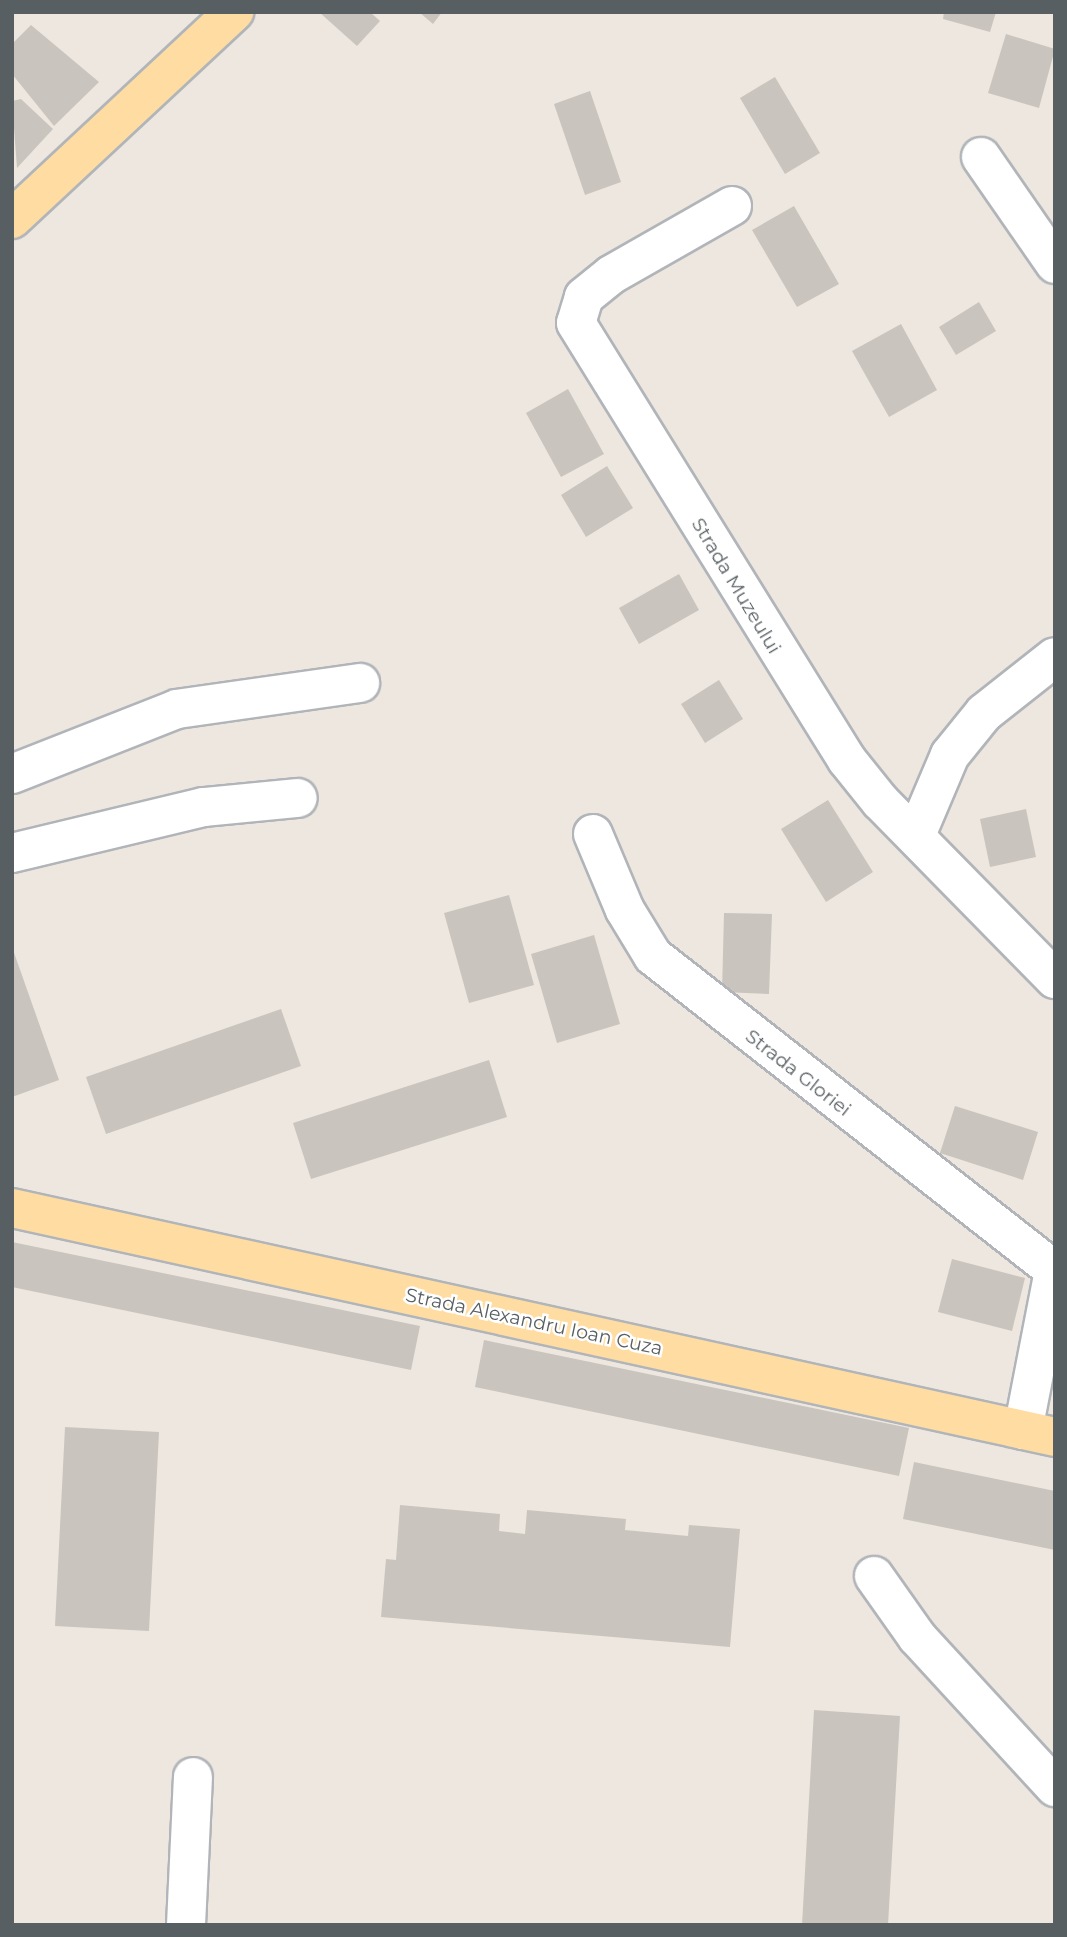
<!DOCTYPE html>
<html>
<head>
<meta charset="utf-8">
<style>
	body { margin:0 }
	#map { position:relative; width:1067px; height:1937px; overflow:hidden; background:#ede7df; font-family:Montserrat,sans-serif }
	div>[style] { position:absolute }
	.building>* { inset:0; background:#cac4be }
	.roads { filter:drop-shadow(2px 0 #b1b5b9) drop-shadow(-2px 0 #b1b5b9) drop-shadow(0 2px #b1b5b9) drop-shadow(0 -2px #b1b5b9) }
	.minor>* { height:38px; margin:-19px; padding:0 19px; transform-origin:19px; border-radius:19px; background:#fff }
	.major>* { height:38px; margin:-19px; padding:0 19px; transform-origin:19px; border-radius:19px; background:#ffdda2 }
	span { translate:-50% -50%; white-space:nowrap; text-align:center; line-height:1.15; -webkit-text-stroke:5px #fff; paint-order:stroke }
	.street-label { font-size:19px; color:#585f62 }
	.frame { position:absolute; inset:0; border:14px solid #585f62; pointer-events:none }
</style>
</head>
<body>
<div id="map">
	<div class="building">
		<div style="clip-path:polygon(319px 12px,370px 12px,380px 21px,357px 46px)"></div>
		<div style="clip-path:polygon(419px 12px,442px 12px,433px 24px)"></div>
		<div style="clip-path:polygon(944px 12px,996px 12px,990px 32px,943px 19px)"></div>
		<div style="clip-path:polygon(31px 25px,99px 82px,54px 126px,12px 74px,12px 44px)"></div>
		<div style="clip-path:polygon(1006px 34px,1055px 49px,1039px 108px,988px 93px)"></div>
		<div style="clip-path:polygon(775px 77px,820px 153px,785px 174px,740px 98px)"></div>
		<div style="clip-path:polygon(590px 91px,621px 182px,585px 195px,554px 104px)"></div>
		<div style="clip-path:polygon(21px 99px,53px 129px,17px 168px,12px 101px)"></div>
		<div style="clip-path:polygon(794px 206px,839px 284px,797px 307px,752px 230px)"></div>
		<div style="clip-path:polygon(979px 302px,996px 331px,956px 355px,939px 327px)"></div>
		<div style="clip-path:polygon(901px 324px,937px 390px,889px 417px,852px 351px)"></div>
		<div style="clip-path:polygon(568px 389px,604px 454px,561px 477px,526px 413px)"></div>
		<div style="clip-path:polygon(607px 466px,633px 508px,586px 537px,561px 495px)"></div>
		<div style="clip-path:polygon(679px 574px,699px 610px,639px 644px,619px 608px)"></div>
		<div style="clip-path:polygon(719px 680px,743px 719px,705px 743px,681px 704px)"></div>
		<div style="clip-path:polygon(828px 800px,873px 872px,826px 902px,781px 829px)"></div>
		<div style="clip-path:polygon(1026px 809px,1036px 857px,990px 867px,980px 819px)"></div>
		<div style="clip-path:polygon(509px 895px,534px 985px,469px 1003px,444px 913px)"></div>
		<div style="clip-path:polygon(724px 913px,772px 914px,769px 994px,722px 992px)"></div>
		<div style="clip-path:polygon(594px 935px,620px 1024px,557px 1043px,531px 954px)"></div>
		<div style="clip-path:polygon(12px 947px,59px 1080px,12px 1097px)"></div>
		<div style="clip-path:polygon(281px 1009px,301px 1066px,106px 1134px,86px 1077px)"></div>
		<div style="clip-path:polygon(489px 1060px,507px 1117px,311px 1179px,293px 1123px)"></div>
		<div style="clip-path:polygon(955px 1106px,1038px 1132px,1023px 1180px,940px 1153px)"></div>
		<div style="clip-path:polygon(12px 1242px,420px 1326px,411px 1370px,12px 1287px)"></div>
		<div style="clip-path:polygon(952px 1259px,1025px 1278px,1012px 1331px,938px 1312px)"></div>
		<div style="clip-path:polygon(484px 1340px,909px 1428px,899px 1476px,475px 1387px)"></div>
		<div style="clip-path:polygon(65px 1427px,159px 1432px,149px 1631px,55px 1626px)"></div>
		<div style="clip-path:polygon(914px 1462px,1055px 1491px,1055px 1550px,903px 1519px)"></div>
		<div style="clip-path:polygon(400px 1505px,500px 1514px,499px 1531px,525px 1534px,527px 1510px,626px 1519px,625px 1530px,688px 1536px,689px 1525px,740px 1529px,730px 1647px,381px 1617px,386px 1559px,396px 1560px)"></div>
		<div style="clip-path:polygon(814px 1710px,900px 1716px,888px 1925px,802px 1925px)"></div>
	</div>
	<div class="roads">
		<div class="minor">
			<div style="left:981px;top:157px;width:130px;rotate:55.3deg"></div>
			<div style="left:732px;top:206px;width:139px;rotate:150.3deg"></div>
			<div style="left:611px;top:275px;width:35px;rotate:141deg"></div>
			<div style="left:584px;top:297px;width:27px;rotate:107deg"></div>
			<div style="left:576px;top:323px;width:514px;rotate:58.2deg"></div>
			<div style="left:847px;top:760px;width:53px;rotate:51.2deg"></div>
			<div style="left:880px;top:801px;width:250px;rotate:45.5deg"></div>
			<div style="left:12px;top:774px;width:177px;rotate:-21.5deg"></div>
			<div style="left:177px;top:709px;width:185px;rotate:-8.1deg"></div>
			<div style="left:593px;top:834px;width:82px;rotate:67.2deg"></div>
			<div style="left:625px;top:910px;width:54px;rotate:58.7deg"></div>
			<div style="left:653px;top:956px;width:509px;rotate:38.06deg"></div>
			<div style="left:916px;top:835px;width:87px;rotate:-67deg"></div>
			<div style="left:950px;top:755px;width:54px;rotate:-51deg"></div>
			<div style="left:984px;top:713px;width:90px;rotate:-38.3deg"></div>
			<div style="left:12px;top:853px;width:197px;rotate:-13.5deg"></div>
			<div style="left:204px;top:807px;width:94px;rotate:-5.5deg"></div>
			<div style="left:1023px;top:1430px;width:168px;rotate:-79deg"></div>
			<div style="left:874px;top:1576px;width:75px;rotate:54.8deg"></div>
			<div style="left:917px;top:1637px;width:204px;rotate:47.4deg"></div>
			<div style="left:186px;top:1925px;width:148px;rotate:-87.3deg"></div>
		</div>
		<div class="major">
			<div style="left:12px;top:219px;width:304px;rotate:-43deg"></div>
			<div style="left:12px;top:1208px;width:1068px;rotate:12.38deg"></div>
		</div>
	</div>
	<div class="street-label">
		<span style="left:736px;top:586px;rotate:59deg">Strada Muzeului</span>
		<span style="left:798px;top:1073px;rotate:38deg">Strada Gloriei</span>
		<span style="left:534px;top:1322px;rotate:12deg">Strada Alexandru Ioan Cuza</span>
	</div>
	<div class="frame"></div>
</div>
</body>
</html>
